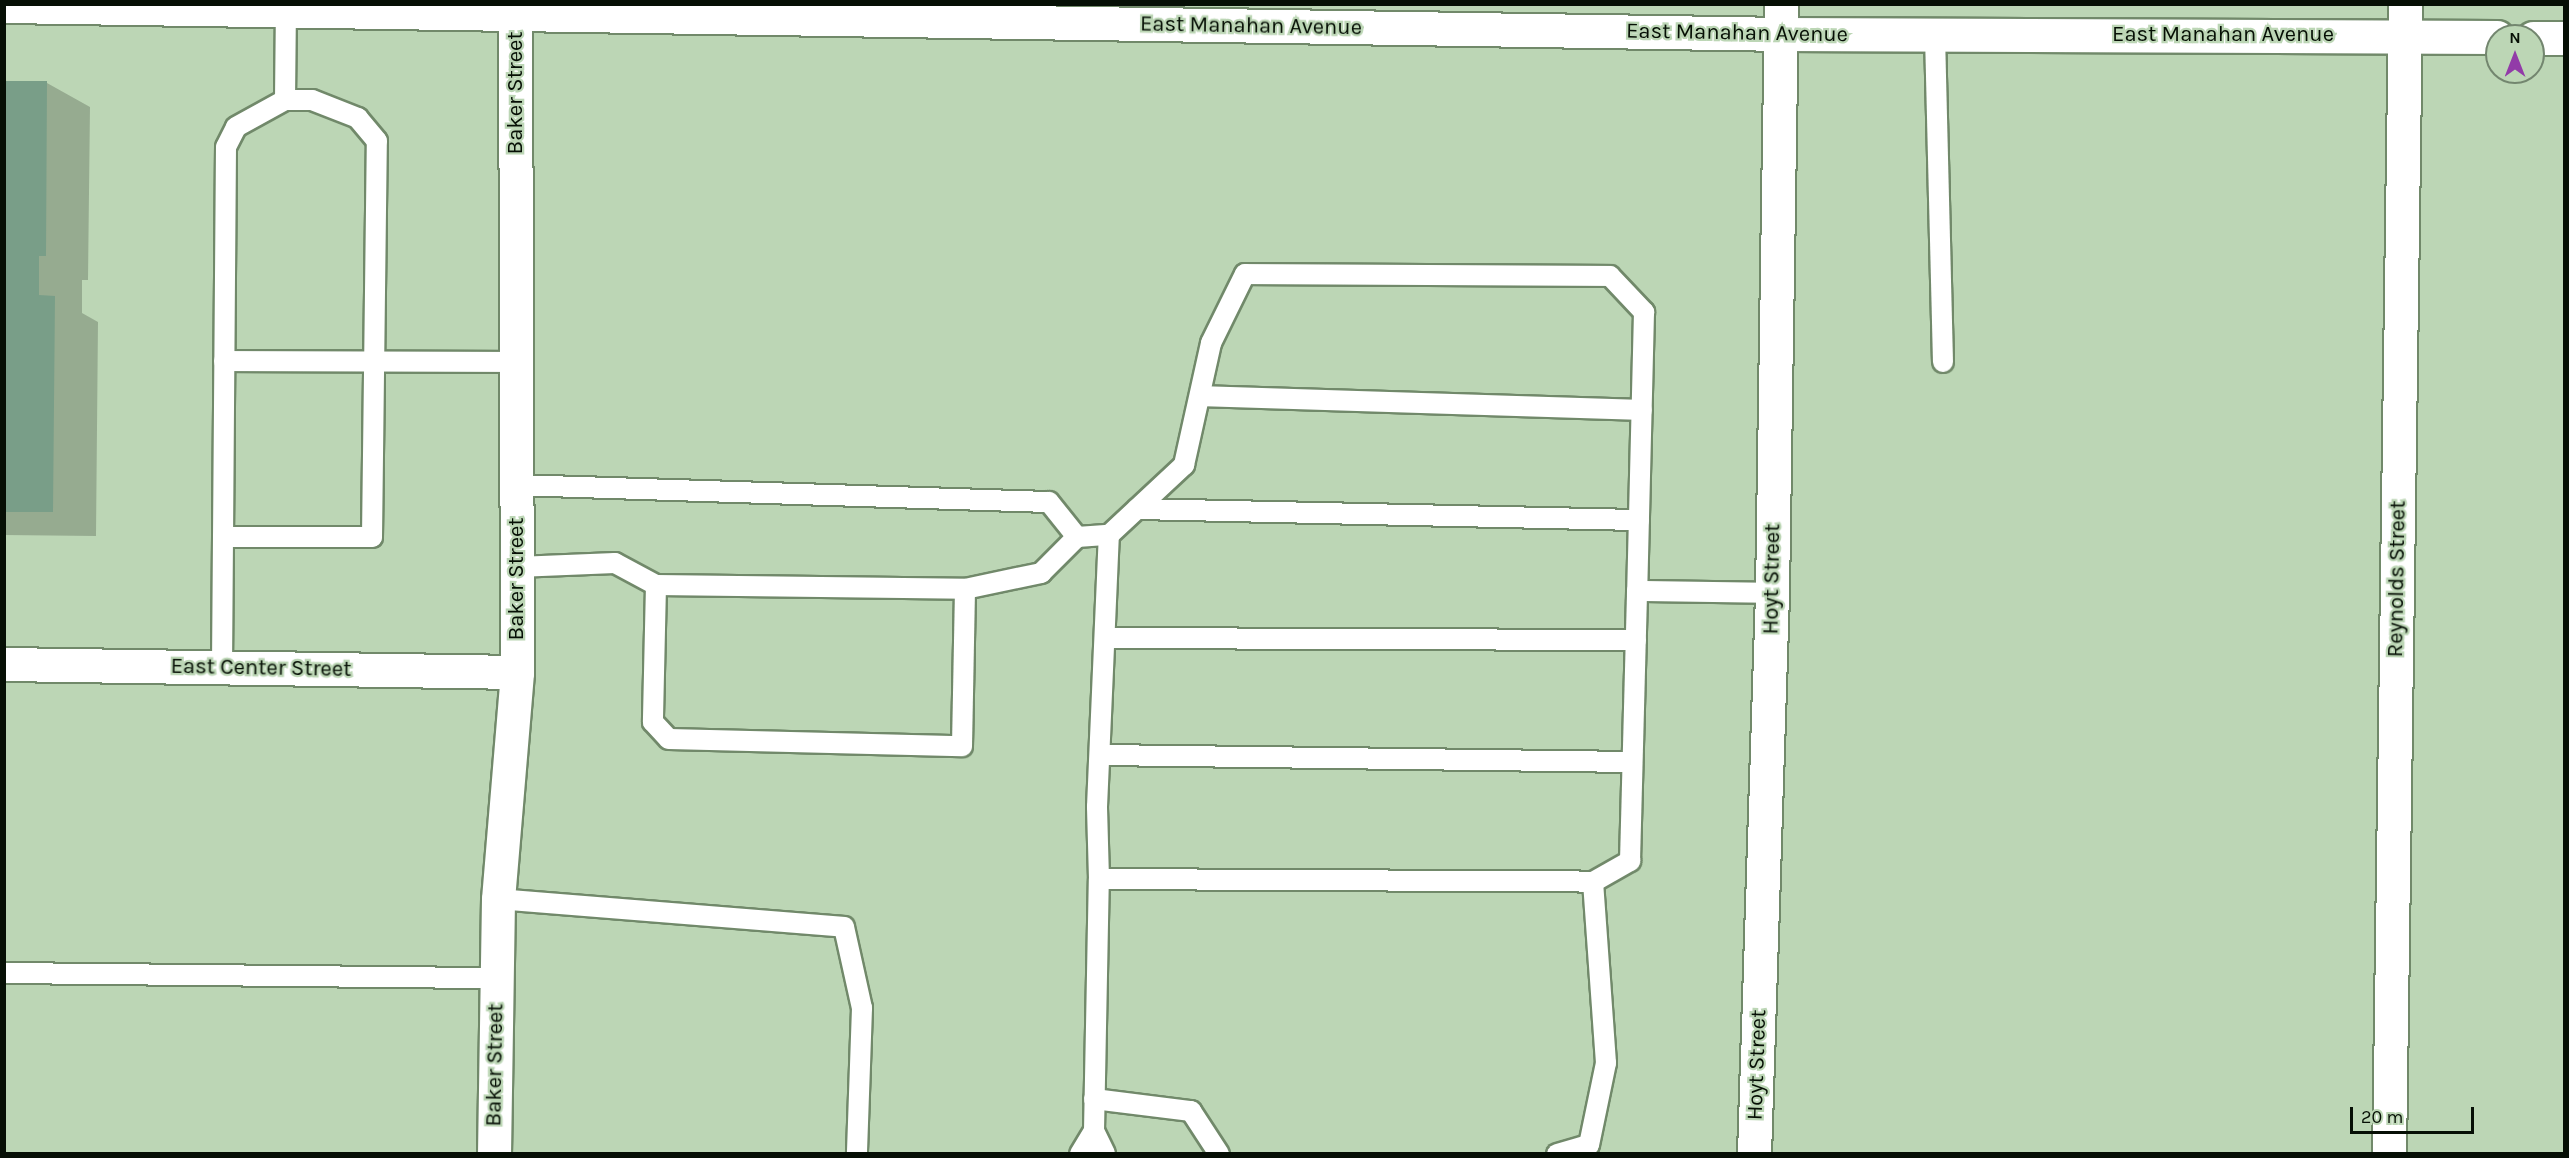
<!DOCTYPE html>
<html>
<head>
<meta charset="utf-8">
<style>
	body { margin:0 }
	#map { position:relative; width:2569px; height:1158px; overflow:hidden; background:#bcd6b5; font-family:Karla,sans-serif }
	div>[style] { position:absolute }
	.shadow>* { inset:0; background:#0003 }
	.building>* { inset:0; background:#799e88 }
	.roads { filter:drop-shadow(2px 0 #71896a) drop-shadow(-2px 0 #71896a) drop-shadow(0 2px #71896a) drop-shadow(0 -2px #71896a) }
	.service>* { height:20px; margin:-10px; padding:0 10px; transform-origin:10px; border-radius:10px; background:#fff }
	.minor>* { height:33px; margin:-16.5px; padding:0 16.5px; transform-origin:16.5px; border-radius:16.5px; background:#fff }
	span { translate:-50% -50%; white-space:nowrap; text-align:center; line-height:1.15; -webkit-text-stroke:4.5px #bcd6b5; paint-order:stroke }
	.street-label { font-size:22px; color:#060f05 }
	.frame { position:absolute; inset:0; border:6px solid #060f05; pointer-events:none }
	.north { position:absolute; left:2485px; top:24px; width:60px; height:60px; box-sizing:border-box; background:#bcd6b5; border:2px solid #73866f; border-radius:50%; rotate:0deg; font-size:16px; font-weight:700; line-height:24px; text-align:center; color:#060f05 }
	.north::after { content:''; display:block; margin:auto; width:21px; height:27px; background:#923ba8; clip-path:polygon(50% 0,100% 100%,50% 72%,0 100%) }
	.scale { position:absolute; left:2350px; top:1107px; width:124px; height:27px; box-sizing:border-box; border:3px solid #060f05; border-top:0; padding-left:8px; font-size:18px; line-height:21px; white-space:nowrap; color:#060f05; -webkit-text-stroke:4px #bcd6b5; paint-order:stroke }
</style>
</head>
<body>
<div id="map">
	<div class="shadow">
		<div style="clip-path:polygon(4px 82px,47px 83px,90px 107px,88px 280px,82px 280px,82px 313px,98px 322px,96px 536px,4px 535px)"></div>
	</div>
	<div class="building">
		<div style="clip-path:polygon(4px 81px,47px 81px,46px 256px,39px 256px,39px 295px,55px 296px,53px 512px,4px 512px)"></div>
	</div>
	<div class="roads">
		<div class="service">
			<div style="left:1935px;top:35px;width:327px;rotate:88.6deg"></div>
			<div style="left:224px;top:361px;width:292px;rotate:0.2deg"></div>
			<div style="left:1200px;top:396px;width:442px;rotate:1.8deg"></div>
			<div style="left:516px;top:485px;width:533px;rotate:1.83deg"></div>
			<div style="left:1049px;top:502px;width:45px;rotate:51.3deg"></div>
			<div style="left:1137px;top:509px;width:502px;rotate:1.26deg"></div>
			<div style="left:223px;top:537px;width:149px"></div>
			<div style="left:372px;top:537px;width:396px;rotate:-89.3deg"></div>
			<div style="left:377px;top:141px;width:30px;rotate:-130deg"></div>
			<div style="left:358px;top:118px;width:49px;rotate:-158.6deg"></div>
			<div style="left:312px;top:100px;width:27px;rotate:180deg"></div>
			<div style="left:517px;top:567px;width:98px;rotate:-2.3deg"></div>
			<div style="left:615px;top:563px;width:47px;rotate:28.2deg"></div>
			<div style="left:656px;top:585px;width:309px;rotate:0.7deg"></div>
			<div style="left:965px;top:589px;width:78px;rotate:-11.9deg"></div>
			<div style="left:1041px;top:573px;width:51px;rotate:-45deg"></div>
			<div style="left:1077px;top:537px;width:32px;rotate:-4deg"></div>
			<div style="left:1109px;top:535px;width:103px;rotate:-43deg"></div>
			<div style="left:1184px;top:465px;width:125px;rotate:-77.5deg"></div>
			<div style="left:1211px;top:343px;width:77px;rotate:-63.8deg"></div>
			<div style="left:1245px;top:274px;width:365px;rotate:0.3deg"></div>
			<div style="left:1610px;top:276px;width:50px;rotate:46.6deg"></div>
			<div style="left:1644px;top:312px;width:279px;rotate:91.4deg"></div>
			<div style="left:1637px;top:591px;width:135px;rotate:0.8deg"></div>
			<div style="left:656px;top:585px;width:137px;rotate:91.3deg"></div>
			<div style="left:653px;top:722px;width:23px;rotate:47deg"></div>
			<div style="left:669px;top:739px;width:293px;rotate:1.4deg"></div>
			<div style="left:962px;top:746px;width:157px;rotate:-88.9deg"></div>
			<div style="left:1105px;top:638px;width:531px;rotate:0.22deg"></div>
			<div style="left:222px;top:667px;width:520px;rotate:-89.56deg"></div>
			<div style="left:226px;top:147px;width:22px;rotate:-63deg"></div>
			<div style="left:236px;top:127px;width:56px;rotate:-28.9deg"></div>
			<div style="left:285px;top:100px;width:90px;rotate:-89.4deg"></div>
			<div style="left:1100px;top:755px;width:532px;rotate:0.75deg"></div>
			<div style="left:1099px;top:879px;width:72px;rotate:-91.6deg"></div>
			<div style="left:1097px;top:807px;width:272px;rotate:-87.5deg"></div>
			<div style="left:498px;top:899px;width:347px;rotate:4.6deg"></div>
			<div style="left:844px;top:927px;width:83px;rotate:77.5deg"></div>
			<div style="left:862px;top:1008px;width:146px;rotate:92deg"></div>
			<div style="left:4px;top:973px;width:493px;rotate:0.6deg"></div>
			<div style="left:1094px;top:1099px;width:98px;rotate:7.1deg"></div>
			<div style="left:1191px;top:1111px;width:51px;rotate:56.9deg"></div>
			<div style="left:1094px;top:1131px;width:252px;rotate:-88.9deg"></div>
			<div style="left:1099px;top:879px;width:494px;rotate:0.3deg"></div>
			<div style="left:1593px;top:882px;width:43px;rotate:-29.6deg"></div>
			<div style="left:1630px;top:861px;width:270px;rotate:-88.5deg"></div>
			<div style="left:1080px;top:1154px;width:27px;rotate:-59deg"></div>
			<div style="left:1094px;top:1131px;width:25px;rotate:64deg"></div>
			<div style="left:1557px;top:1154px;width:33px;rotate:-16deg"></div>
			<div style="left:1589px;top:1145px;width:84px;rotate:-78.3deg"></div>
			<div style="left:1606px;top:1063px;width:181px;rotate:-94.1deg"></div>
		</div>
		<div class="minor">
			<div style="left:4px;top:6px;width:1778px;rotate:0.9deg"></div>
			<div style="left:1782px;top:34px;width:715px;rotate:0.24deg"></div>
			<div style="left:2533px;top:38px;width:31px"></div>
			<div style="left:4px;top:664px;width:513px;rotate:0.89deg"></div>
			<div style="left:494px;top:1154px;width:255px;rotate:-89.1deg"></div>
			<div style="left:498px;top:899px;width:228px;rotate:-85.2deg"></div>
			<div style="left:517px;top:672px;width:668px;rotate:-90.17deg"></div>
			<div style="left:1754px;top:1154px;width:561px;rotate:-88.16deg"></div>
			<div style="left:1772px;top:593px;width:589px;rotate:-89.12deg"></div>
			<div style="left:2389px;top:1154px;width:1150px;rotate:-89.2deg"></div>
		</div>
	</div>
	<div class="street-label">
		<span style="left:1251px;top:26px;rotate:1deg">East Manahan Avenue</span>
		<span style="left:1737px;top:33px;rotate:1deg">East Manahan Avenue</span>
		<span style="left:2223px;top:35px">East Manahan Avenue</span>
		<span style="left:516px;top:93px;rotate:-90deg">Baker Street</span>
		<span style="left:517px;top:579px;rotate:-90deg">Baker Street</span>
		<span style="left:1772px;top:579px;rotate:-89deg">Hoyt Street</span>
		<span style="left:2397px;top:579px;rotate:-89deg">Reynolds Street</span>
		<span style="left:261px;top:668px;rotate:1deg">East Center Street</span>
		<span style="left:495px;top:1065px;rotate:-89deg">Baker Street</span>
		<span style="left:1757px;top:1065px;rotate:-88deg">Hoyt Street</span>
	</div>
	<div class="frame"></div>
	<div class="north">N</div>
	<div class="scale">20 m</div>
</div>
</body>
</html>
